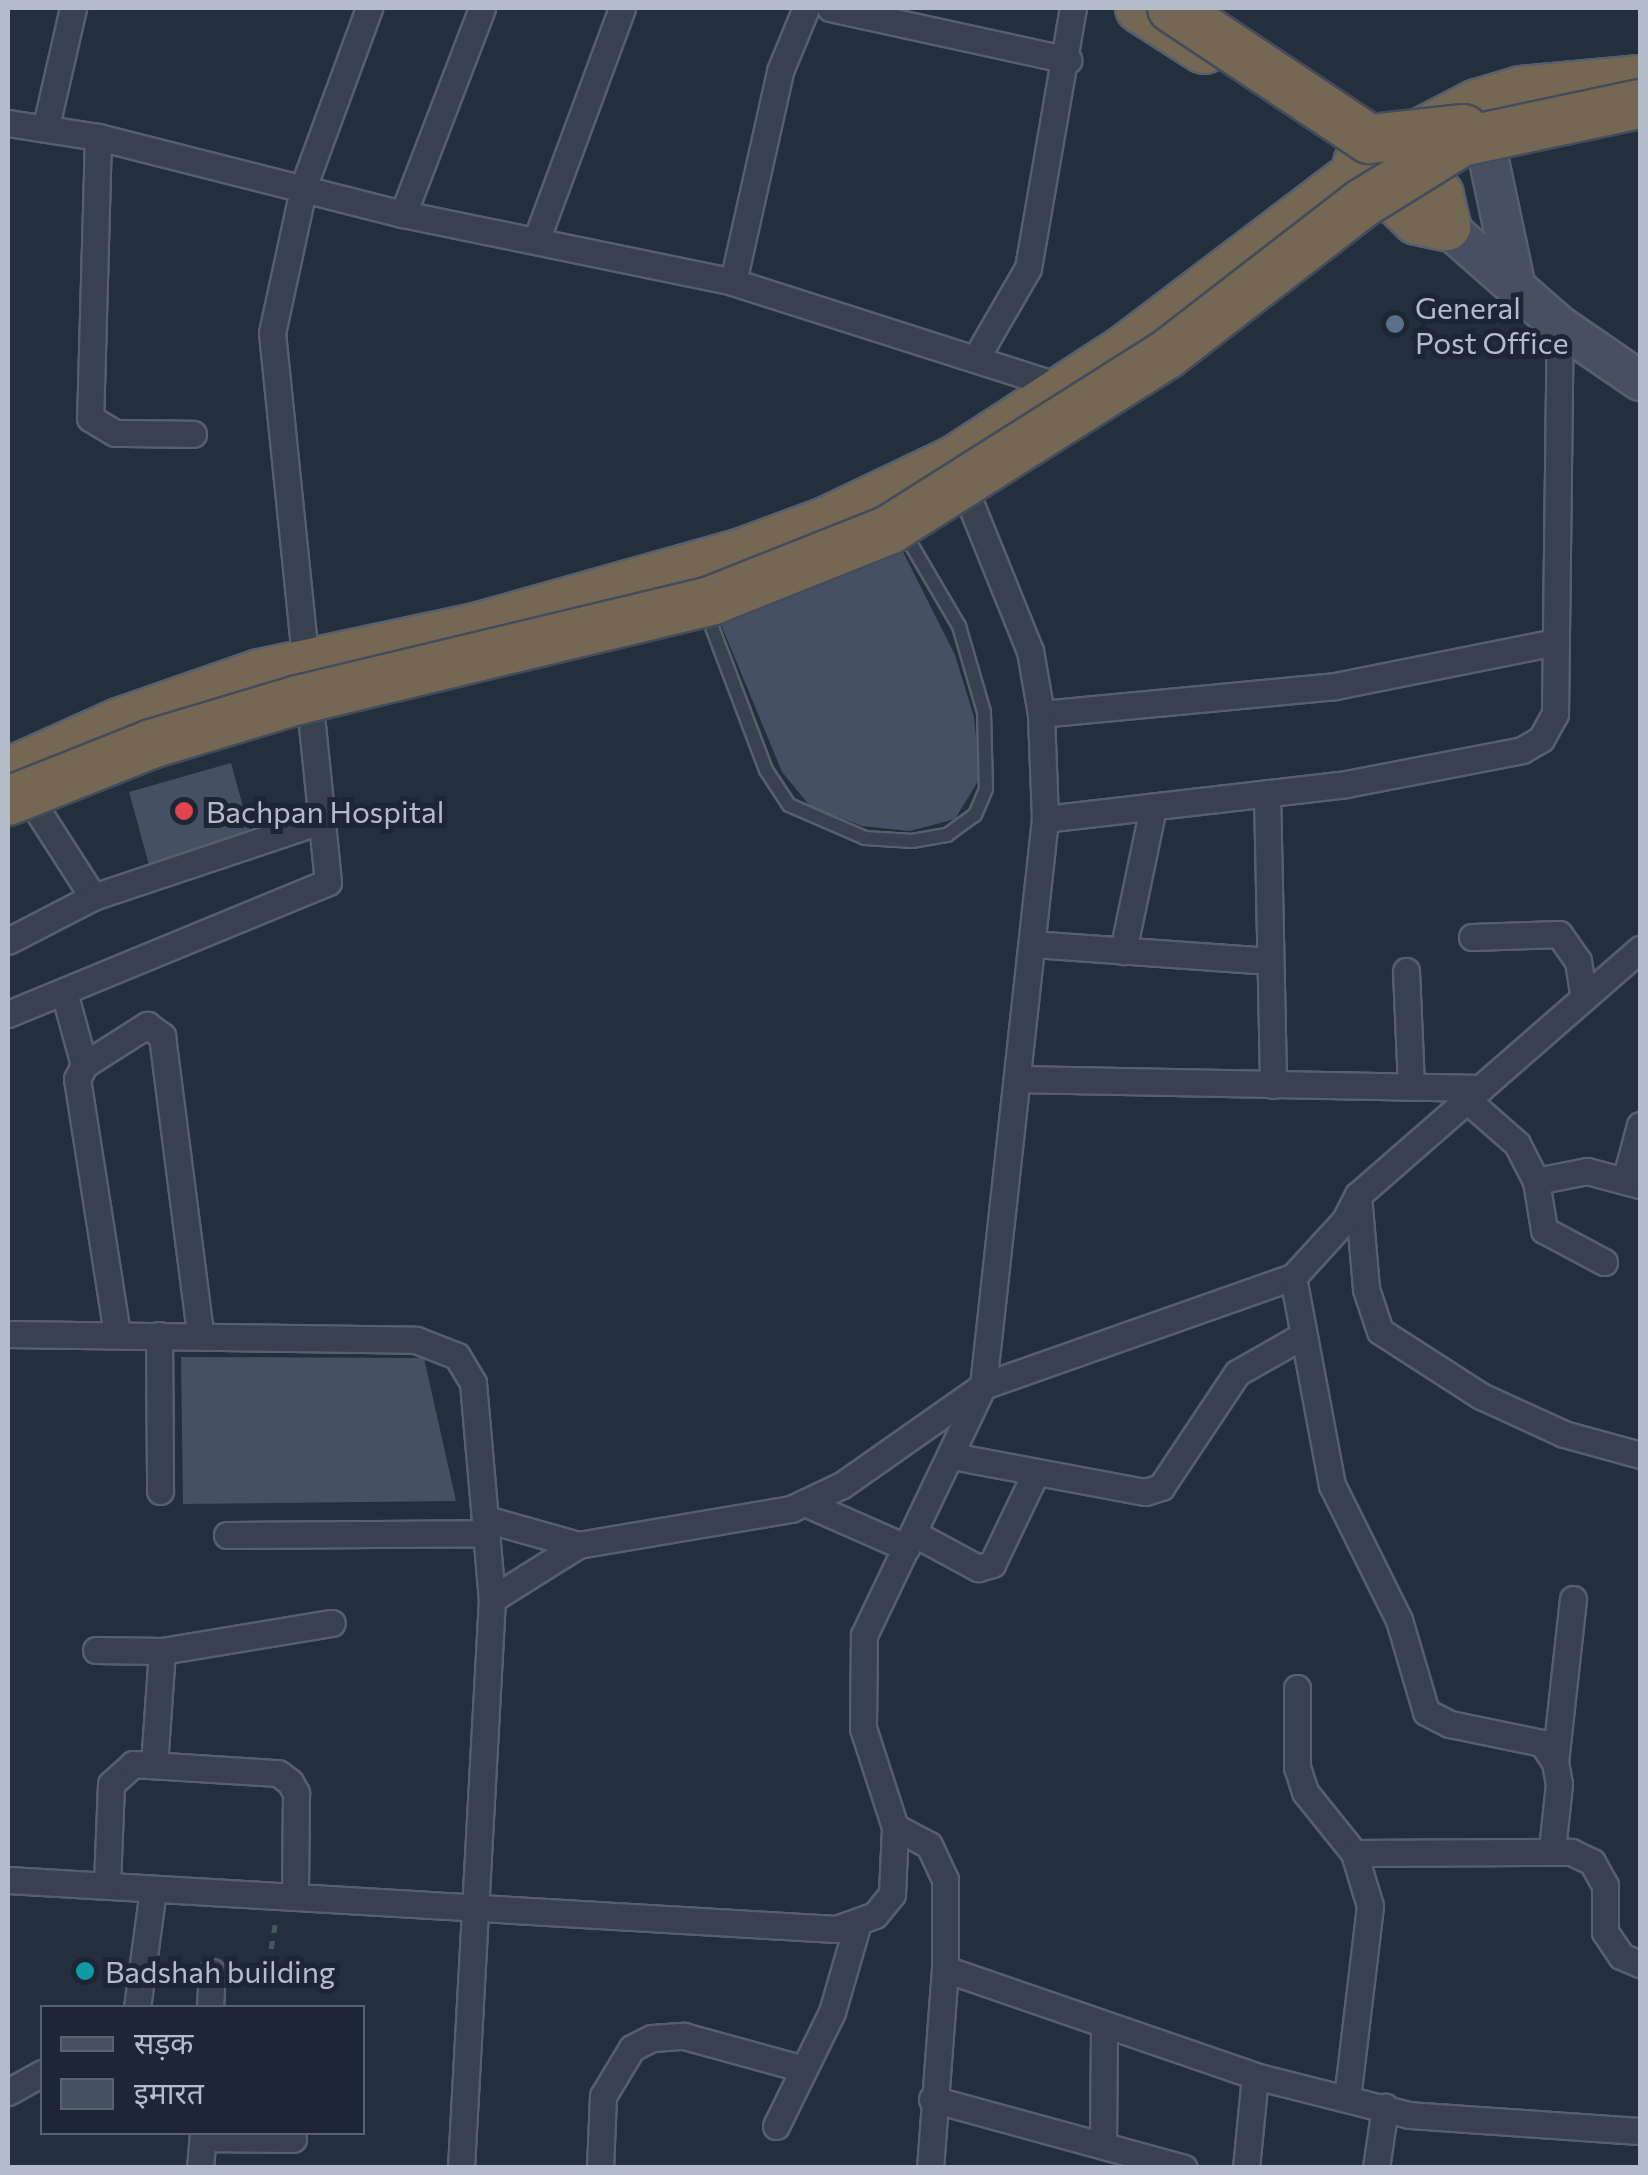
<!DOCTYPE html>
<html>
<head>
<meta charset="utf-8">
<style>
	body { margin:0 }
	#map { position:relative; width:1648px; height:2175px; overflow:hidden; background:#242f3e; font-family:Commissioner,"Noto Sans Devanagari",sans-serif }
	div>[style] { position:absolute }
	.building>* { inset:0; background:#455162 }
	.path>* { height:5px; margin-top:-2.5px; transform-origin:0; background:repeating-linear-gradient(90deg,#44595c 0 8px,transparent 0 16px) }
	.roads { filter:drop-shadow(2px 0 #565f6c) drop-shadow(-2px 0 #565f6c) drop-shadow(0 2px #565f6c) drop-shadow(0 -2px #565f6c) }
	.lane>* { height:12px; margin:-6px; padding:0 6px; transform-origin:6px; border-radius:6px; background:#38414e }
	.street>* { height:25px; margin:-12.5px; padding:0 12.5px; transform-origin:12.5px; border-radius:12.5px; background:#38414e }
	.secondary>* { height:38px; margin:-19px; padding:0 19px; transform-origin:19px; border-radius:19px; background:#465061 }
	.highway>* { height:48px; margin:-24px; padding:0 24px; transform-origin:24px; border-radius:24px; background:#746855 }
	.bridges { filter:drop-shadow(2px 0 #434c59) drop-shadow(-2px 0 #434c59) drop-shadow(0 2px #434c59) drop-shadow(0 -2px #434c59) }
	.highway-bridge>* { height:48px; margin:-24px; padding:0 24px; transform-origin:24px; border-radius:24px; background:#746855 }
	.dots>* { width:28px; height:28px; translate:-50% -50%; box-sizing:border-box; border:5px solid #1d2633; border-radius:50% }
	span { translate:-50% -50%; white-space:nowrap; text-align:center; line-height:1.15; -webkit-text-stroke:10px #1d2633; paint-order:stroke }
	.poi-label { font-size:30px; color:#b4bcc9 }
	.left { translate:0 -50%; text-align:left }
	.frame { position:absolute; inset:0; border:10px solid #b4bcc9; pointer-events:none }
	.legend { position:absolute; left:40px; top:2005px; width:325px; height:130px; box-sizing:border-box; background:#1d2633; border:2px solid #59626f; margin:0; padding:12px 18px; list-style:none; font-size:30px; color:#b4bcc9 }
	.legend li { display:flex; align-items:center; gap:20px; height:50px }
	.legend b { width:50px; border:2px solid #59626f }
</style>
</head>
<body>
<div id="map">
	<div class="building">
		<div style="clip-path:polygon(899px 544px,955px 655px,974px 717px,980px 778px,955px 819px,910px 831px,862px 826px,810px 806px,782px 772px,720px 622px)"></div>
		<div style="clip-path:polygon(231px 763px,251px 836px,149px 865px,129px 792px)"></div>
		<div style="clip-path:polygon(181px 1357px,424px 1358px,456px 1501px,183px 1504px)"></div>
	</div>
	<div class="path">
		<div style="left:266px;top:1980px;width:62px;rotate:-80.7deg"></div>
	</div>
	<div class="roads">
		<div class="lane">
			<div style="left:707px;top:614px;width:167px;rotate:69.3deg"></div>
			<div style="left:766px;top:770px;width:42px;rotate:56.7deg"></div>
			<div style="left:789px;top:805px;width:83px;rotate:23.5deg"></div>
			<div style="left:865px;top:838px;width:47px;rotate:3.7deg"></div>
			<div style="left:912px;top:841px;width:36px;rotate:-10deg"></div>
			<div style="left:947px;top:835px;width:34px;rotate:-36deg"></div>
			<div style="left:975px;top:815px;width:28px;rotate:-67deg"></div>
			<div style="left:986px;top:789px;width:77px;rotate:-91.5deg"></div>
			<div style="left:984px;top:712px;width:90px;rotate:-106.2deg"></div>
			<div style="left:959px;top:626px;width:107px;rotate:-120.4deg"></div>
		</div>
		<div class="street">
			<div style="left:830px;top:8px;width:244px;rotate:12.3deg"></div>
			<div style="left:8px;top:123px;width:91px;rotate:8.8deg"></div>
			<div style="left:98px;top:137px;width:315px;rotate:14.2deg"></div>
			<div style="left:403px;top:214px;width:337px;rotate:11.6deg"></div>
			<div style="left:733px;top:282px;width:349px;rotate:17.7deg"></div>
			<div style="left:46px;top:126px;width:121px;rotate:-77.1deg"></div>
			<div style="left:98px;top:137px;width:281px;rotate:91.6deg"></div>
			<div style="left:90px;top:418px;width:29px;rotate:31deg"></div>
			<div style="left:115px;top:433px;width:78px;rotate:0.7deg"></div>
			<div style="left:403px;top:214px;width:221px;rotate:-69deg"></div>
			<div style="left:537px;top:238px;width:245px;rotate:-69.7deg"></div>
			<div style="left:733px;top:282px;width:216px;rotate:-77.4deg"></div>
			<div style="left:780px;top:71px;width:68px;rotate:-67.6deg"></div>
			<div style="left:976px;top:358px;width:104px;rotate:-60deg"></div>
			<div style="left:1028px;top:268px;width:264px;rotate:-80.2deg"></div>
			<div style="left:1041px;top:714px;width:295px;rotate:-5.4deg"></div>
			<div style="left:1335px;top:686px;width:225px;rotate:-11.3deg"></div>
			<div style="left:1267px;top:793px;width:292px;rotate:88.8deg"></div>
			<div style="left:32px;top:802px;width:113px;rotate:57.3deg"></div>
			<div style="left:1045px;top:819px;width:303px;rotate:-6.6deg"></div>
			<div style="left:1346px;top:784px;width:179px;rotate:-10.9deg"></div>
			<div style="left:1522px;top:750px;width:22px;rotate:-30deg"></div>
			<div style="left:1541px;top:739px;width:29px;rotate:-61deg"></div>
			<div style="left:1555px;top:714px;width:388px;rotate:-89.3deg"></div>
			<div style="left:1472px;top:937px;width:87px;rotate:-2deg"></div>
			<div style="left:1559px;top:934px;width:33px;rotate:55deg"></div>
			<div style="left:1578px;top:961px;width:37px;rotate:81deg"></div>
			<div style="left:8px;top:941px;width:96px;rotate:-27.4deg"></div>
			<div style="left:93px;top:897px;width:243px;rotate:-18.5deg"></div>
			<div style="left:1032px;top:944px;width:237px;rotate:4.1deg"></div>
			<div style="left:1123px;top:951px;width:147px;rotate:-78.2deg"></div>
			<div style="left:1406px;top:971px;width:116px;rotate:87.5deg"></div>
			<div style="left:64px;top:992px;width:76px;rotate:74.7deg"></div>
			<div style="left:8px;top:1014px;width:346px;rotate:-22.4deg"></div>
			<div style="left:328px;top:882px;width:552px;rotate:-95.82deg"></div>
			<div style="left:272px;top:333px;width:151px;rotate:-77.8deg"></div>
			<div style="left:304px;top:185px;width:189px;rotate:-69.8deg"></div>
			<div style="left:1017px;top:1079px;width:464px;rotate:1.1deg"></div>
			<div style="left:1467px;top:1100px;width:67px;rotate:41.3deg"></div>
			<div style="left:1517px;top:1144px;width:42px;rotate:62.8deg"></div>
			<div style="left:1536px;top:1181px;width:50px;rotate:80.7deg"></div>
			<div style="left:1544px;top:1230px;width:68px;rotate:28.1deg"></div>
			<div style="left:1536px;top:1181px;width:52px;rotate:-11.1deg"></div>
			<div style="left:1587px;top:1171px;width:55px;rotate:14.8deg"></div>
			<div style="left:1625px;top:1181px;width:58px;rotate:-75deg"></div>
			<div style="left:1358px;top:1195px;width:94px;rotate:85.1deg"></div>
			<div style="left:1366px;top:1289px;width:44px;rotate:71.6deg"></div>
			<div style="left:1380px;top:1331px;width:120px;rotate:32.8deg"></div>
			<div style="left:1481px;top:1396px;width:91px;rotate:24.6deg"></div>
			<div style="left:1564px;top:1434px;width:79px;rotate:15.4deg"></div>
			<div style="left:1293px;top:1277px;width:212px;rotate:79.4deg"></div>
			<div style="left:1332px;top:1485px;width:151px;rotate:63.6deg"></div>
			<div style="left:1399px;top:1620px;width:96px;rotate:73.6deg"></div>
			<div style="left:1426px;top:1712px;width:27px;rotate:27deg"></div>
			<div style="left:1450px;top:1724px;width:94px;rotate:11.7deg"></div>
			<div style="left:1542px;top:1743px;width:23px;rotate:56deg"></div>
			<div style="left:1555px;top:1762px;width:22px;rotate:80deg"></div>
			<div style="left:1559px;top:1784px;width:65px;rotate:96.1deg"></div>
			<div style="left:8px;top:1334px;width:408px;rotate:0.8deg"></div>
			<div style="left:416px;top:1340px;width:44px;rotate:21.3deg"></div>
			<div style="left:457px;top:1356px;width:31px;rotate:59deg"></div>
			<div style="left:473px;top:1383px;width:217px;rotate:85deg"></div>
			<div style="left:492px;top:1599px;width:570px;rotate:93.12deg"></div>
			<div style="left:117px;top:1334px;width:258px;rotate:-98.9deg"></div>
			<div style="left:77px;top:1079px;width:16px;rotate:-63deg"></div>
			<div style="left:84px;top:1065px;width:75px;rotate:-32.4deg"></div>
			<div style="left:147px;top:1025px;width:19px;rotate:36deg"></div>
			<div style="left:162px;top:1036px;width:300px;rotate:82.7deg"></div>
			<div style="left:159px;top:1335px;width:156px;rotate:89.6deg"></div>
			<div style="left:952px;top:1456px;width:196px;rotate:10.6deg"></div>
			<div style="left:1145px;top:1492px;width:17px;rotate:-17deg"></div>
			<div style="left:1161px;top:1487px;width:137px;rotate:-56.3deg"></div>
			<div style="left:1237px;top:1373px;width:75px;rotate:-29.6deg"></div>
			<div style="left:805px;top:1503px;width:111px;rotate:23.8deg"></div>
			<div style="left:486px;top:1519px;width:96px;rotate:15.8deg"></div>
			<div style="left:915px;top:1534px;width:72px;rotate:28.4deg"></div>
			<div style="left:978px;top:1568px;width:15px;rotate:-16deg"></div>
			<div style="left:992px;top:1564px;width:102px;rotate:-64.4deg"></div>
			<div style="left:227px;top:1535px;width:260px;rotate:-0.4deg"></div>
			<div style="left:492px;top:1599px;width:102px;rotate:-32.1deg"></div>
			<div style="left:578px;top:1545px;width:216px;rotate:-9.6deg"></div>
			<div style="left:791px;top:1509px;width:56px;rotate:-25.2deg"></div>
			<div style="left:842px;top:1485px;width:172px;rotate:-35.1deg"></div>
			<div style="left:983px;top:1386px;width:570px;rotate:-83.76deg"></div>
			<div style="left:1045px;top:819px;width:105px;rotate:-92.2deg"></div>
			<div style="left:1041px;top:714px;width:64px;rotate:-99.9deg"></div>
			<div style="left:1030px;top:651px;width:190px;rotate:-112deg"></div>
			<div style="left:96px;top:1650px;width:66px;rotate:0.9deg"></div>
			<div style="left:162px;top:1651px;width:172px;rotate:-9.4deg"></div>
			<div style="left:1297px;top:1688px;width:79px;rotate:90deg"></div>
			<div style="left:1297px;top:1767px;width:26px;rotate:72deg"></div>
			<div style="left:1305px;top:1792px;width:78px;rotate:51.2deg"></div>
			<div style="left:1354px;top:1853px;width:55px;rotate:73.2deg"></div>
			<div style="left:1370px;top:1906px;width:193px;rotate:96.8deg"></div>
			<div style="left:1555px;top:1762px;width:164px;rotate:-83.7deg"></div>
			<div style="left:154px;top:1765px;width:114px;rotate:-86deg"></div>
			<div style="left:895px;top:1827px;width:38px;rotate:28deg"></div>
			<div style="left:929px;top:1845px;width:38px;rotate:65deg"></div>
			<div style="left:945px;top:1880px;width:89px;rotate:90deg"></div>
			<div style="left:945px;top:1969px;width:200px;rotate:94.3deg"></div>
			<div style="left:1354px;top:1853px;width:217px;rotate:-0.3deg"></div>
			<div style="left:1571px;top:1852px;width:23px;rotate:25deg"></div>
			<div style="left:1592px;top:1862px;width:26px;rotate:61deg"></div>
			<div style="left:1605px;top:1885px;width:47px;rotate:90deg"></div>
			<div style="left:1605px;top:1932px;width:29px;rotate:56deg"></div>
			<div style="left:1621px;top:1956px;width:21px;rotate:23deg"></div>
			<div style="left:8px;top:1880px;width:829px;rotate:3.39deg"></div>
			<div style="left:836px;top:1929px;width:41px;rotate:-19.7deg"></div>
			<div style="left:875px;top:1915px;width:27px;rotate:-51deg"></div>
			<div style="left:892px;top:1894px;width:67px;rotate:-87.4deg"></div>
			<div style="left:895px;top:1827px;width:104px;rotate:-107.9deg"></div>
			<div style="left:863px;top:1728px;width:93px;rotate:-89.4deg"></div>
			<div style="left:864px;top:1635px;width:276px;rotate:-64.5deg"></div>
			<div style="left:983px;top:1386px;width:329px;rotate:-19.4deg"></div>
			<div style="left:1293px;top:1277px;width:77px;rotate:-47.6deg"></div>
			<div style="left:1345px;top:1220px;width:28px;rotate:-63deg"></div>
			<div style="left:1358px;top:1195px;width:374px;rotate:-41.1deg"></div>
			<div style="left:107px;top:1884px;width:100px;rotate:-87.7deg"></div>
			<div style="left:111px;top:1784px;width:30px;rotate:-42deg"></div>
			<div style="left:133px;top:1764px;width:145px;rotate:3.6deg"></div>
			<div style="left:278px;top:1773px;width:15px;rotate:37deg"></div>
			<div style="left:290px;top:1782px;width:13px;rotate:61deg"></div>
			<div style="left:296px;top:1793px;width:103px;rotate:90.6deg"></div>
			<div style="left:945px;top:1969px;width:328px;rotate:19deg"></div>
			<div style="left:1255px;top:2076px;width:159px;rotate:14.2deg"></div>
			<div style="left:1409px;top:2115px;width:232px;rotate:4deg"></div>
			<div style="left:137px;top:2008px;width:119px;rotate:-82.3deg"></div>
			<div style="left:210px;top:2008px;width:36px;rotate:-87deg"></div>
			<div style="left:8px;top:2092px;width:39px;rotate:-29deg"></div>
			<div style="left:932px;top:2099px;width:261px;rotate:15.3deg"></div>
			<div style="left:776px;top:2126px;width:127px;rotate:-63.8deg"></div>
			<div style="left:832px;top:2012px;width:90px;rotate:-73.8deg"></div>
			<div style="left:203px;top:2138px;width:90px;rotate:0.6deg"></div>
			<div style="left:1103px;top:2144px;width:116px;rotate:-89.5deg"></div>
			<div style="left:200px;top:2168px;width:36px;rotate:-85deg"></div>
			<div style="left:600px;top:2168px;width:72px;rotate:-87.6deg"></div>
			<div style="left:603px;top:2096px;width:56px;rotate:-58.9deg"></div>
			<div style="left:632px;top:2048px;width:22px;rotate:-27deg"></div>
			<div style="left:652px;top:2038px;width:32px;rotate:-4deg"></div>
			<div style="left:684px;top:2036px;width:124px;rotate:15.4deg"></div>
			<div style="left:1246px;top:2168px;width:92px;rotate:-84.4deg"></div>
			<div style="left:1376px;top:2168px;width:62px;rotate:-81.6deg"></div>
		</div>
		<div class="secondary">
			<div style="left:1478px;top:109px;width:183px;rotate:78deg"></div>
			<div style="left:1446px;top:226px;width:152px;rotate:41.3deg"></div>
			<div style="left:1560px;top:326px;width:97px;rotate:34.5deg"></div>
		</div>
		<div class="highway">
			<div style="left:1140px;top:8px;width:76px;rotate:32.6deg"></div>
			<div style="left:1358px;top:163px;width:82px;rotate:44deg"></div>
			<div style="left:1417px;top:220px;width:30px;rotate:12deg"></div>
			<div style="left:1446px;top:226px;width:32px;rotate:-103deg"></div>
			<div style="left:1439px;top:195px;width:75px;rotate:-138.2deg"></div>
			<div style="left:8px;top:773px;width:122px;rotate:-24.2deg"></div>
			<div style="left:119px;top:723px;width:149px;rotate:-19.2deg"></div>
			<div style="left:260px;top:674px;width:220px;rotate:-12.1deg"></div>
			<div style="left:475px;top:628px;width:277px;rotate:-15.7deg"></div>
			<div style="left:742px;top:553px;width:92px;rotate:-20.4deg"></div>
			<div style="left:828px;top:521px;width:140px;rotate:-25.5deg"></div>
			<div style="left:954px;top:461px;width:200px;rotate:-33deg"></div>
			<div style="left:1122px;top:352px;width:334px;rotate:-37.2deg"></div>
			<div style="left:1388px;top:150px;width:100px;rotate:-27.3deg"></div>
			<div style="left:1477px;top:104px;width:46px;rotate:-16.5deg"></div>
			<div style="left:1521px;top:91px;width:120px;rotate:-5.3deg"></div>
		</div>
	</div>
	<div class="bridges">
		<div class="highway-bridge">
			<div style="left:1172px;top:8px;width:237px;rotate:33.6deg"></div>
			<div style="left:1369px;top:139px;width:95px;rotate:-6.1deg"></div>
			<div style="left:8px;top:801px;width:154px;rotate:-21.7deg"></div>
			<div style="left:151px;top:744px;width:153px;rotate:-16.7deg"></div>
			<div style="left:298px;top:700px;width:427px;rotate:-13.5deg"></div>
			<div style="left:713px;top:600px;width:189px;rotate:-21.7deg"></div>
			<div style="left:889px;top:530px;width:328px;rotate:-32.3deg"></div>
			<div style="left:1166px;top:355px;width:249px;rotate:-37.7deg"></div>
			<div style="left:1363px;top:203px;width:115px;rotate:-31.9deg"></div>
			<div style="left:1461px;top:142px;width:183px;rotate:-12deg"></div>
		</div>
	</div>
	<div class="dots">
		<div style="left:1395px;top:324px;background:#5c6f8a"></div>
		<div style="left:184px;top:811px;background:#e0444e"></div>
		<div style="left:85px;top:1971px;background:#0f9aa8"></div>
	</div>
	<div class="poi-label">
		<span class="left" style="left:1415px;top:324px">General<br>Post Office</span>
		<span class="left" style="left:206px;top:811px">Bachpan Hospital</span>
		<span class="left" style="left:105px;top:1971px">Badshah building</span>
	</div>
	<div class="frame"></div>
	<ul class="legend">
	<li><b style="height:12px;background:#465061"></b>सड़क</li>
	<li><b style="height:28px;background:#455162"></b>इमारत</li>
	</ul>
</div>
</body>
</html>
